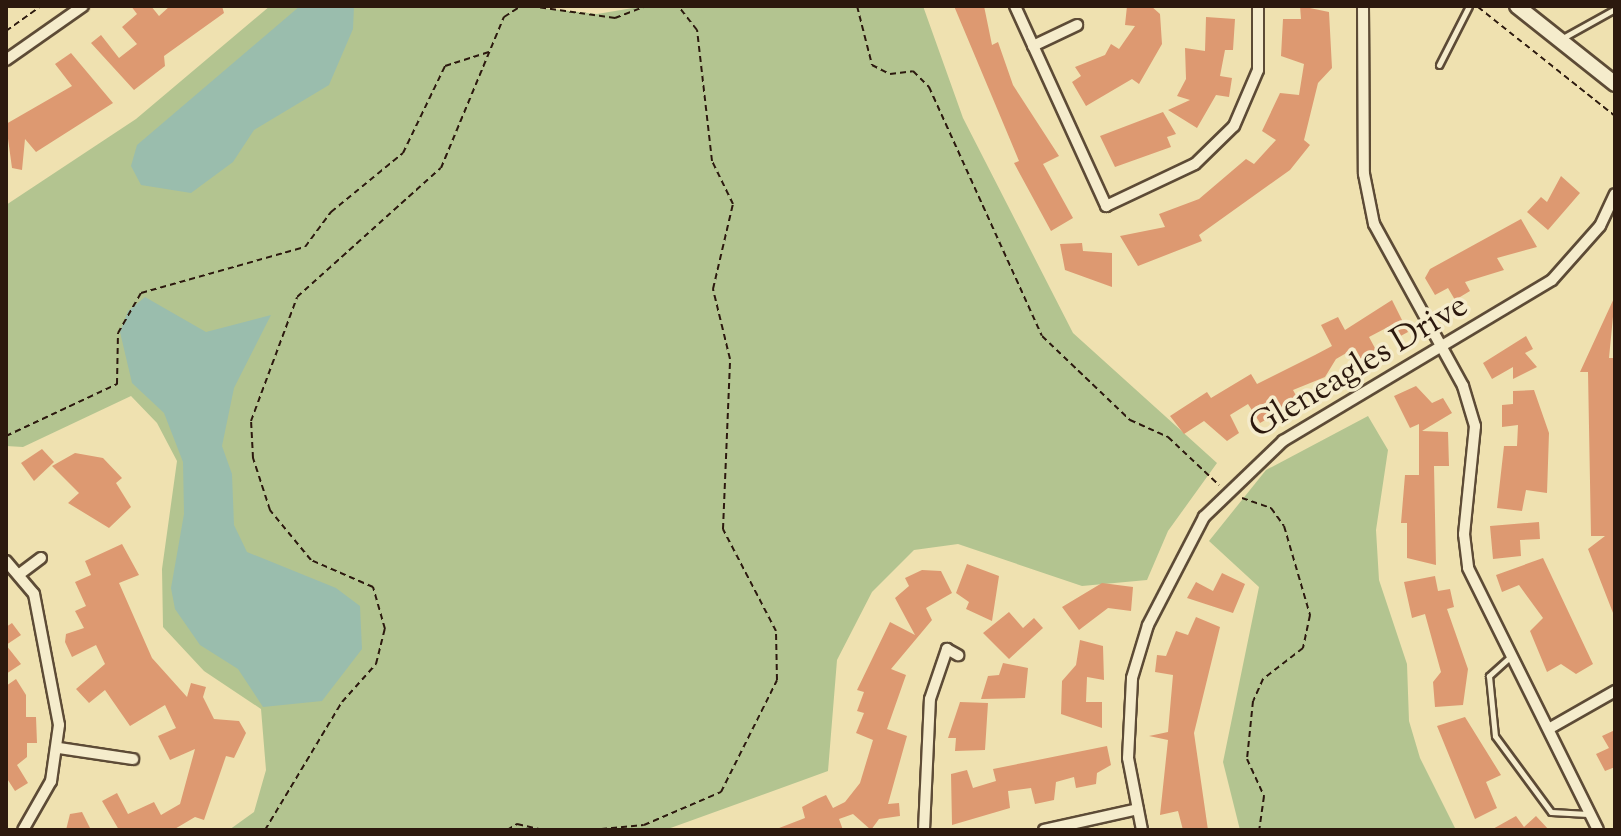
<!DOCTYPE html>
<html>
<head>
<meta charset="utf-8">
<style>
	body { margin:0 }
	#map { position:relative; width:1621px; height:836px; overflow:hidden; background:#efe1b0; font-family:"Sorts Mill Goudy",serif }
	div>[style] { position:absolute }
	.green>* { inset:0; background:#b3c490 }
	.water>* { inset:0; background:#9abdad }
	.building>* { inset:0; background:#dd9971 }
	.path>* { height:2px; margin-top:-1px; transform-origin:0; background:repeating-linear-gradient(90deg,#2c190e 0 6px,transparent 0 10px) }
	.roads { filter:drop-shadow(2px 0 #5d4b36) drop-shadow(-2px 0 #5d4b36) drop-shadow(0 2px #5d4b36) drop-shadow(0 -2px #5d4b36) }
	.lane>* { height:5px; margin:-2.5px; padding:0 2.5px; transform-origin:2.5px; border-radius:2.5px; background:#f5eccc }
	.street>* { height:10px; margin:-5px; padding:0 5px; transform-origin:5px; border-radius:5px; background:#f5eccc }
	.secondary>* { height:14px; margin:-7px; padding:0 7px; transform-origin:7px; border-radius:7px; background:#f5eccc }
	span { translate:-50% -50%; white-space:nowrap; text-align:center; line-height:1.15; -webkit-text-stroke:7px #f5eccc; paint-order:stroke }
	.street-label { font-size:34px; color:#2c190e }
	.frame { position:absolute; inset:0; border:8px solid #2c190e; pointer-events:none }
</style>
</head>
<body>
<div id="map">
	<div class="green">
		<div style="clip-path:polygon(270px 6px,524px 6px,597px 14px,645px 6px,923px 6px,963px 118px,1073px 333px,1217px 463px,1168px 531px,1147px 580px,1082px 586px,958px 544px,914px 550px,872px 592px,837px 660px,828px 771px,665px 830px,229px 830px,254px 812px,266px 770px,261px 709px,204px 671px,163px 627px,162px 569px,177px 461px,157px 423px,131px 396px,23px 447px,6px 446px,6px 205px,136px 119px)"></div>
		<div style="clip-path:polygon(1368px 416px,1388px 450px,1376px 530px,1379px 580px,1407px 664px,1409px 721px,1420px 758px,1456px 830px,1240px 830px,1223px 762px,1259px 587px,1209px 541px,1266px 470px)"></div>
	</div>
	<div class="water">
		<div style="clip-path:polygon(300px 6px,354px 6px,353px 29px,329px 85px,254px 130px,233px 162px,191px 193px,141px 185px,131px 166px,137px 145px)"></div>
		<div style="clip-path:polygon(145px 297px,206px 332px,271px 315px,234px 388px,222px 446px,232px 474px,234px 525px,247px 552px,336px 588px,360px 606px,362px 649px,322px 701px,263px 707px,238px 669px,200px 645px,175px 609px,171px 588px,184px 514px,183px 462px,164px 413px,132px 383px,120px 332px,128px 311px)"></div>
	</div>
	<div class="building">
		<div style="clip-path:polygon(131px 6px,151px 6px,159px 16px,170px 6px,222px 6px,224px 13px,164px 56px,165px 66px,134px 90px,91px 43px,101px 35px,119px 58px,137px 44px,122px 27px,137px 14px)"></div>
		<div style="clip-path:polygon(954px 6px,984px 6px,992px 45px,998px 42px,1013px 85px,1059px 156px,1043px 164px,1073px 218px,1051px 231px,1014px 163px,1019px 161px)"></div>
		<div style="clip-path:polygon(1127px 6px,1151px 6px,1160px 14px,1162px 44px,1139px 84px,1132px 79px,1086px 106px,1072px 82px,1081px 76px,1075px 67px,1105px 55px,1111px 44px,1119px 49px,1135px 26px,1125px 25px)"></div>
		<div style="clip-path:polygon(1300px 6px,1329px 12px,1332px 68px,1318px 83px,1304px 140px,1310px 145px,1290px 170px,1199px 235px,1202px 241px,1138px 266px,1120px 236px,1165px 227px,1159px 214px,1199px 199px,1246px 159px,1254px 164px,1276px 140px,1262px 131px,1280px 93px,1299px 95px,1304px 64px,1281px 56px,1283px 19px,1301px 19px)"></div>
		<div style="clip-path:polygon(1206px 17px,1235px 19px,1233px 50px,1225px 50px,1220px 76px,1232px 78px,1229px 97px,1216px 95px,1197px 128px,1168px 110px,1190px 100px,1177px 96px,1186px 79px,1185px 48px,1205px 51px)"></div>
		<div style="clip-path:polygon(71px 53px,113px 103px,36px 152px,25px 139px,22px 170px,12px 168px,6px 124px,72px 86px,55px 64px)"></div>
		<div style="clip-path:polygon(1163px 112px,1176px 134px,1167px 137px,1171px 147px,1115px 167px,1100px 136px)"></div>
		<div style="clip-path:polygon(1561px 176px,1580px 193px,1548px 230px,1527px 212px,1541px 197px,1547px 202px)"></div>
		<div style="clip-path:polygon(1521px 219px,1537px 247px,1497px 258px,1504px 270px,1465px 282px,1470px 291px,1455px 300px,1448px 288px,1435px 295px,1425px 278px,1430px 269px)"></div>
		<div style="clip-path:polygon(1082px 243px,1083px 251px,1112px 253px,1112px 287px,1065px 270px,1060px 244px)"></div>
		<div style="clip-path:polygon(1615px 296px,1609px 358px,1615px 358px,1615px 618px,1588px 549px,1605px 536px,1591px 536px,1588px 372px,1580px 372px)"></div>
		<div style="clip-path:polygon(1392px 300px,1408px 332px,1395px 339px,1388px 327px,1369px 337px,1376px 350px,1361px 359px,1355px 348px,1336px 359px,1325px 377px,1293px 390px,1299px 401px,1260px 423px,1248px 404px,1230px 415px,1239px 433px,1227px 441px,1204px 421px,1184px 434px,1170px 416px,1207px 392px,1211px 398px,1251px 374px,1257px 384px,1315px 355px,1332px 346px,1321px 325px,1338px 317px,1345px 330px)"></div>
		<div style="clip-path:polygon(1526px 336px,1533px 349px,1525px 353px,1537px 367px,1513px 379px,1513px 367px,1492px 379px,1483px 363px)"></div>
		<div style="clip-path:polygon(1416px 386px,1432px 403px,1443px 398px,1452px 413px,1422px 431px,1448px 432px,1449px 466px,1434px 466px,1436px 565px,1407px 558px,1407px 523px,1401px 523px,1405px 475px,1419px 475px,1419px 424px,1410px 428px,1394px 396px)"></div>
		<div style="clip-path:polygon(1534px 390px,1549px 433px,1547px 493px,1526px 490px,1522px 511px,1497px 508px,1504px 446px,1517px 446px,1518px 425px,1502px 427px,1502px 405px,1513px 404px,1513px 391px)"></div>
		<div style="clip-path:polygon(42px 449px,54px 462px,34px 481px,21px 463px)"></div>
		<div style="clip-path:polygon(75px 453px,103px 458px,122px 478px,116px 483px,131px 507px,109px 528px,68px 503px,79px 493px,52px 466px)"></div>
		<div style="clip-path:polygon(1539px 522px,1540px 539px,1520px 540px,1521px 556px,1493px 559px,1490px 526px)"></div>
		<div style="clip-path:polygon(122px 544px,139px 575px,119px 583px,152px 658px,187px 697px,191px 683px,206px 687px,203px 697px,214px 719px,239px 721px,246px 733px,234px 758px,226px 756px,204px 820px,195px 817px,173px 830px,119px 830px,102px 801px,117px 793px,128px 814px,154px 802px,161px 815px,180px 804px,195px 749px,170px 760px,158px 736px,176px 728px,165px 705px,130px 726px,105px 690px,89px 703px,76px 689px,105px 664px,96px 645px,72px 657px,65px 642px,66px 634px,84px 628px,75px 611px,86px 606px,75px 582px,91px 575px,85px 561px)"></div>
		<div style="clip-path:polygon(1543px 558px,1593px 664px,1576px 674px,1561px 664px,1547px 672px,1530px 631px,1543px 618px,1519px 585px,1502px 592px,1496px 575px)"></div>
		<div style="clip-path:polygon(967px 564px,999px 576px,992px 621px,966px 609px,969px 602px,956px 593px)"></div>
		<div style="clip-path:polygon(922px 570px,941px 571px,952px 593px,926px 608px,932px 620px,891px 669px,906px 675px,887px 729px,907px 736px,888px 804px,899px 803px,900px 816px,879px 819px,871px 830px,853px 814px,839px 819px,843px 830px,774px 830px,805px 818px,802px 807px,817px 799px,826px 795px,833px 808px,845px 802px,860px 783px,873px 740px,856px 733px,864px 713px,857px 711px,864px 692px,857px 690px,890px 622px,915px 635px,895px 598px,909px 586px,905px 578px)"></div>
		<div style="clip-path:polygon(1222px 573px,1245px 584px,1233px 613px,1187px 598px,1196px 582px,1213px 591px)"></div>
		<div style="clip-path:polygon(1435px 576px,1438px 591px,1450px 589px,1454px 607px,1447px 609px,1468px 669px,1463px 705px,1435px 707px,1433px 682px,1441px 672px,1425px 614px,1412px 618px,1404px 582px)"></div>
		<div style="clip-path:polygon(1102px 583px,1133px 587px,1131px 611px,1108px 608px,1079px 630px,1062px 607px)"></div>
		<div style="clip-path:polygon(1009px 612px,1023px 628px,1034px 618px,1043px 628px,1009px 659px,983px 633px)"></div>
		<div style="clip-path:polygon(1196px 617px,1220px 627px,1194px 733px,1208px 830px,1183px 830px,1178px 811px,1160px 815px,1168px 740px,1149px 736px,1168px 732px,1173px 675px,1155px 672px,1157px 655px,1166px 656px,1176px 631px,1188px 635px)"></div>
		<div style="clip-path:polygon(12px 623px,21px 635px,6px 645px,21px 664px,6px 674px,6px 627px)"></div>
		<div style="clip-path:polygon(1080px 640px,1103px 646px,1104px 680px,1087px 677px,1086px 702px,1102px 702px,1102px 728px,1061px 714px,1062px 681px,1076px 665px)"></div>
		<div style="clip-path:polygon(1003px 663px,1028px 668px,1025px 698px,981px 699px,988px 676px,999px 675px)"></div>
		<div style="clip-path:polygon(16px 679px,26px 695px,26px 717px,36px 717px,37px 743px,27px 743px,27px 757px,17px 765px,28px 783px,15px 791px,6px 777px,6px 686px)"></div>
		<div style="clip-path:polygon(960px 702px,988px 703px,985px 750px,955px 751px,956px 738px,948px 738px)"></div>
		<div style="clip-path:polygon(1465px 717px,1501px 775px,1486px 782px,1497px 808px,1475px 819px,1437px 726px)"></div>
		<div style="clip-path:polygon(1615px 730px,1615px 767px,1605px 771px,1596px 754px,1609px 748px,1602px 736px)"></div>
		<div style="clip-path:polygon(1107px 746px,1111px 765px,1097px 773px,1096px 784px,1076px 788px,1074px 777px,1056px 782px,1054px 800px,1035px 804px,1031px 788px,1008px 791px,1010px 808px,952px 825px,951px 774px,967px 770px,973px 788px,996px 781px,993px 769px)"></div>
		<div style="clip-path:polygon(82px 812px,91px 830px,66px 830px,70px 814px)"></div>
		<div style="clip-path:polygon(1516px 816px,1524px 827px,1536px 816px,1549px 830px,1491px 830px)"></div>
	</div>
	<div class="path">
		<div style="left:530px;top:6px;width:86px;rotate:8deg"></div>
		<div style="left:615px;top:18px;width:33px;rotate:-21deg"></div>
		<div style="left:857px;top:6px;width:61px;rotate:75.7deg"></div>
		<div style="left:872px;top:65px;width:20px;rotate:27deg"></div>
		<div style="left:890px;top:74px;width:23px;rotate:-7deg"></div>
		<div style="left:913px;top:71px;width:23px;rotate:45deg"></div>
		<div style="left:929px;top:87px;width:273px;rotate:65.6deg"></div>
		<div style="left:1042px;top:336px;width:122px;rotate:43.7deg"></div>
		<div style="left:1130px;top:420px;width:42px;rotate:24.1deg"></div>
		<div style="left:1168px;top:437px;width:70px;rotate:43.3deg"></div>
		<div style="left:1478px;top:7px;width:175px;rotate:38.5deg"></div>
		<div style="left:6px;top:31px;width:43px;rotate:-35.5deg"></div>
		<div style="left:6px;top:436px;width:123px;rotate:-25.1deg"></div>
		<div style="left:117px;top:384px;width:51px;rotate:-88.9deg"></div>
		<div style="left:118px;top:333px;width:46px;rotate:-60.1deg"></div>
		<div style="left:141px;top:293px;width:170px;rotate:-15.7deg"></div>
		<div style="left:305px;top:247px;width:44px;rotate:-53.4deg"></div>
		<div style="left:331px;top:212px;width:93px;rotate:-39.3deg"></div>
		<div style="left:403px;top:153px;width:97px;rotate:-64.2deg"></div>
		<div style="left:445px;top:66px;width:46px;rotate:-17.7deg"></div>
		<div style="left:1242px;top:498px;width:31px;rotate:19deg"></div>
		<div style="left:1271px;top:508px;width:22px;rotate:54deg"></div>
		<div style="left:1284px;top:526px;width:93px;rotate:73.7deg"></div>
		<div style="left:1310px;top:615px;width:34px;rotate:102deg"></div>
		<div style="left:1303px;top:648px;width:51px;rotate:142.2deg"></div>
		<div style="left:1263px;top:679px;width:24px;rotate:114deg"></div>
		<div style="left:1253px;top:701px;width:58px;rotate:95.9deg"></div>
		<div style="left:1247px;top:759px;width:41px;rotate:65.3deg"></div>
		<div style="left:1264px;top:796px;width:34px;rotate:98deg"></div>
		<div style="left:265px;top:830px;width:149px;rotate:-59deg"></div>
		<div style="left:342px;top:702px;width:51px;rotate:-48.2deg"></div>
		<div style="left:376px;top:664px;width:36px;rotate:-76deg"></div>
		<div style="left:385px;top:629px;width:44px;rotate:-105.9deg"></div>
		<div style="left:373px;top:587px;width:68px;rotate:-156.5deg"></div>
		<div style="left:311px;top:560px;width:65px;rotate:-129.4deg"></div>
		<div style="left:270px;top:510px;width:55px;rotate:-108.1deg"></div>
		<div style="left:253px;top:458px;width:37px;rotate:-93deg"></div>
		<div style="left:251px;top:421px;width:132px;rotate:-69.6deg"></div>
		<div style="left:297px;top:297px;width:193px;rotate:-41.9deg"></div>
		<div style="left:441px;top:168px;width:164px;rotate:-67.4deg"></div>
		<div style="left:504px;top:17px;width:20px;rotate:-33deg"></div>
		<div style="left:507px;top:830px;width:12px;rotate:-31deg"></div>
		<div style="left:517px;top:824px;width:28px;rotate:13deg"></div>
		<div style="left:591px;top:830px;width:53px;rotate:-5.4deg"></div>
		<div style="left:644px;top:825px;width:84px;rotate:-23.2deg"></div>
		<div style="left:721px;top:792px;width:125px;rotate:-63.4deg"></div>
		<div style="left:777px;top:680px;width:49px;rotate:-91.2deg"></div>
		<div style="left:776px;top:631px;width:115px;rotate:-117.5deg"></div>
		<div style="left:723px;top:529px;width:170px;rotate:-87.6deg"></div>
		<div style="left:730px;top:359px;width:72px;rotate:-103.7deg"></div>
		<div style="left:713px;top:289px;width:87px;rotate:-76.8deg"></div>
		<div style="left:733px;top:204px;width:48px;rotate:-116deg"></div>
		<div style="left:712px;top:161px;width:132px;rotate:-96.5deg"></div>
		<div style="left:697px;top:30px;width:31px;rotate:-128deg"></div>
	</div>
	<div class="roads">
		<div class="lane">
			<div style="left:1561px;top:39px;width:62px;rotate:-29.1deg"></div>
			<div style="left:1439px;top:65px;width:66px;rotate:-63deg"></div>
			<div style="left:1511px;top:656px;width:30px;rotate:138deg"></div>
			<div style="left:1489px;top:676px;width:60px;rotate:84.3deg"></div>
			<div style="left:1495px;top:736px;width:94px;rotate:53.6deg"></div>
			<div style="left:1551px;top:812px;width:37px;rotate:3deg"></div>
		</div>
		<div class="street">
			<div style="left:1015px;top:6px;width:220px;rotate:65.5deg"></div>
			<div style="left:1106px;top:206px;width:98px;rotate:-25.3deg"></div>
			<div style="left:1195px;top:164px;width:54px;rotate:-44.3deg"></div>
			<div style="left:1234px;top:126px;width:61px;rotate:-66.8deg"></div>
			<div style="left:1258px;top:70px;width:64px;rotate:-90deg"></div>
			<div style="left:1363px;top:6px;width:168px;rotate:89.7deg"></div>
			<div style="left:1364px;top:174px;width:51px;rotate:78.7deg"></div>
			<div style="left:1374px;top:224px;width:185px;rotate:61.2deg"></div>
			<div style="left:1463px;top:386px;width:42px;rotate:73.3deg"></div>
			<div style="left:1475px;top:426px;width:109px;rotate:95.8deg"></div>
			<div style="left:1464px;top:534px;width:34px;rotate:83deg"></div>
			<div style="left:1468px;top:568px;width:292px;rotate:63.6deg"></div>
			<div style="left:1033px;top:46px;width:49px;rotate:-25.5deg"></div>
			<div style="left:6px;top:60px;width:94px;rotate:-35deg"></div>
			<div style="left:6px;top:561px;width:43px;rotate:49.7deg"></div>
			<div style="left:34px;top:594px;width:133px;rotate:79.2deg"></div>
			<div style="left:59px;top:725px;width:57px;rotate:98.1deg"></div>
			<div style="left:51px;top:781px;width:56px;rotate:119.7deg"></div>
			<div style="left:21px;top:573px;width:25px;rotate:-37deg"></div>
			<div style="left:1552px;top:727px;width:73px;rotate:-29.7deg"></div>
			<div style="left:59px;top:748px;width:75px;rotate:8.5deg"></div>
			<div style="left:924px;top:830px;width:131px;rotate:-87.4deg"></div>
			<div style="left:930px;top:699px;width:53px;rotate:-71.2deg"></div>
			<div style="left:947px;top:649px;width:13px;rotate:29deg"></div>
			<div style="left:1044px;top:830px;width:96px;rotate:-12.6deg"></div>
			<div style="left:1142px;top:830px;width:73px;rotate:-101deg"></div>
			<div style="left:1128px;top:758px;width:80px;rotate:-87.1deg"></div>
			<div style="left:1132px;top:678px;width:55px;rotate:-73.2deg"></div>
			<div style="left:1148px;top:625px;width:122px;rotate:-62.6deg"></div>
			<div style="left:1204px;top:517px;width:110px;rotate:-43.9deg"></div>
			<div style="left:1283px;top:441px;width:313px;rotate:-30.9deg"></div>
			<div style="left:1552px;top:280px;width:72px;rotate:-48.4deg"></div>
			<div style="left:1600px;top:226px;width:35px;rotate:-65deg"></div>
		</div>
		<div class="secondary">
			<div style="left:1517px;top:6px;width:125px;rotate:38.5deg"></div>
		</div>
	</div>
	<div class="street-label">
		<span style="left:1359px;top:367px;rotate:-31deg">Gleneagles Drive</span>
	</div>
	<div class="frame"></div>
</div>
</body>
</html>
